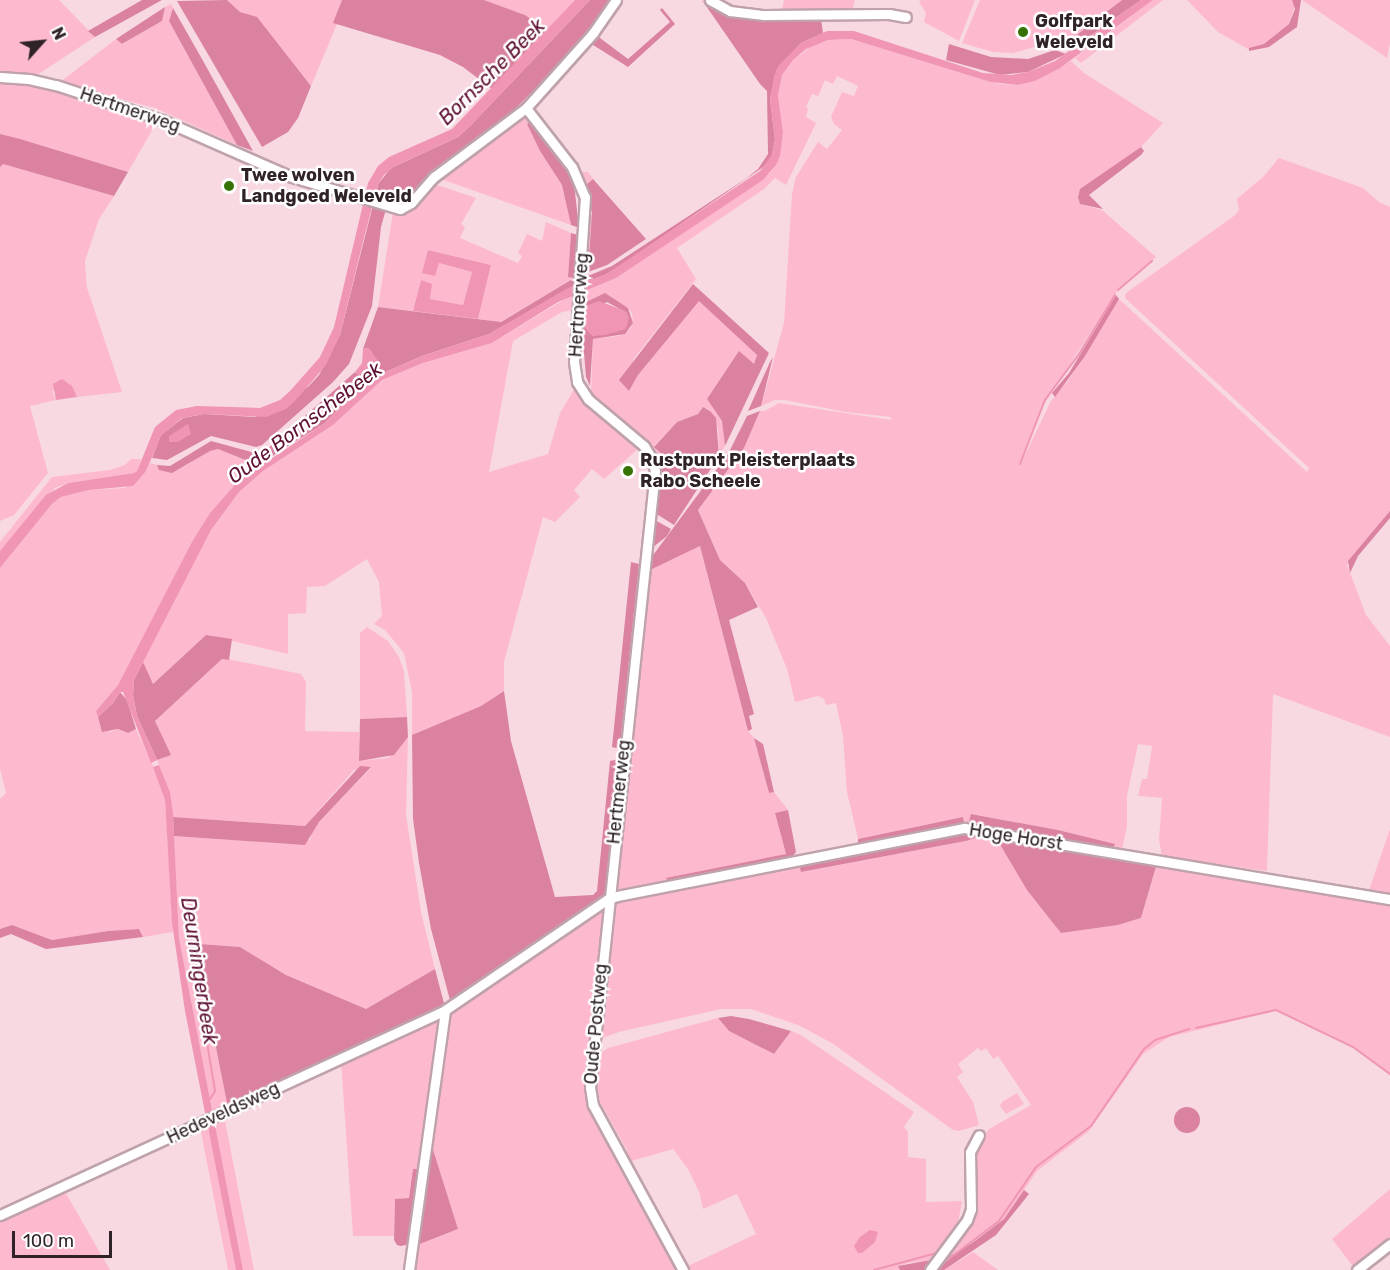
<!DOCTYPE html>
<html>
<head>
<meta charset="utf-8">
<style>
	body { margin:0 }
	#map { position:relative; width:1390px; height:1270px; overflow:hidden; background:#f8d9e2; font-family:Rubik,sans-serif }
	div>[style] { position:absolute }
	.green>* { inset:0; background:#fdb9ce }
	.forest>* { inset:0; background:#da82a0 }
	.round { border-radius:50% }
	.water>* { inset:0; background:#f096b4 }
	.stream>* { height:2px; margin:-1px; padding:0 1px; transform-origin:1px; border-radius:1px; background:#f096b4 }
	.roads { filter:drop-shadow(2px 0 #bfa2aa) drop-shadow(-2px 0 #bfa2aa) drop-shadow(0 2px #bfa2aa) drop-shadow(0 -2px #bfa2aa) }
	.minor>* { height:9px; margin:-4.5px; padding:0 4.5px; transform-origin:4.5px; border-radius:4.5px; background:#fff }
	.dots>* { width:16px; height:16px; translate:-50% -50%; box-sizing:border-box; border:3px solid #fff; border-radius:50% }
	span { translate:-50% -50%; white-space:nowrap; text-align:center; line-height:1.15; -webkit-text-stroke:5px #fff; paint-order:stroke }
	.poi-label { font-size:18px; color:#2f2327; font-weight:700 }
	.left { translate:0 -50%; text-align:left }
	.street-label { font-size:18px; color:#2f2327 }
	.water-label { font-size:20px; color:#5f1034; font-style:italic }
	.north { position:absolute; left:12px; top:12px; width:60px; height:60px; -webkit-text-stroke:4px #fff; paint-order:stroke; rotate:63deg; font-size:16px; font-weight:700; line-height:24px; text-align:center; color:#2f2327 }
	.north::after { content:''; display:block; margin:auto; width:21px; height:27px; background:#2f2327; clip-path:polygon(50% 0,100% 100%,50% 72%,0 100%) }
	.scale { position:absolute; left:12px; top:1231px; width:100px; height:27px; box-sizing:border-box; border:3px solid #2f2327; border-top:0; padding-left:8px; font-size:18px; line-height:21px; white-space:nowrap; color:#2f2327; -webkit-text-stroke:4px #fff; paint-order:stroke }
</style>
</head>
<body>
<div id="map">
	<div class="green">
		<div style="clip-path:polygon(0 0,59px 0,95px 37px,37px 75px,0 72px)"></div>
		<div style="clip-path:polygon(227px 0,342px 0,334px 22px,337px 24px,311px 86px,257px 18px,240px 12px)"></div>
		<div style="clip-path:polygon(484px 0,575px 0,547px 30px,525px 15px)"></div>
		<div style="clip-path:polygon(784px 0,855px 0,852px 13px,782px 9px)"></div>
		<div style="clip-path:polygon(921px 0,975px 0,959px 41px,924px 22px,926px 13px,919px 2px)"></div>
		<div style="clip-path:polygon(980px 0,1122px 0,1065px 44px,1052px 42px,1013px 53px,993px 52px,962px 43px)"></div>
		<div style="clip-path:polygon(1153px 0,1163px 0,1081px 63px,1075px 58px)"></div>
		<div style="clip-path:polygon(1187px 0,1292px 0,1295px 5px,1289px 24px,1280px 33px,1264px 44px,1248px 49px,1218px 32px)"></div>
		<div style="clip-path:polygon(1302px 0,1390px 0,1390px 43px,1387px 58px)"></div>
		<div style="clip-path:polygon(171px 4px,173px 8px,169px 21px,237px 145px,155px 108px,59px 83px,116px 39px,123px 44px,162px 21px,165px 7px)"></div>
		<div style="clip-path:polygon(851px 39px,1000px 84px,1018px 85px,1035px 81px,1071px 61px,1084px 73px,1163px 123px,1141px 147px,1078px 194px,1080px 204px,1102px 210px,1156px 257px,1120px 287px,1042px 407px,1021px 463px,1051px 401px,1068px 381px,1119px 299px,1307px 472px,1309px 468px,1125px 298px,1126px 293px,1234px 216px,1239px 210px,1237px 199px,1264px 176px,1279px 158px,1363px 188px,1379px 202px,1390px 207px,1390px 511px,1347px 565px,1366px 615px,1390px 646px,1390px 737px,1273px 694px,1267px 871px,1162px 856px,1159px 840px,1162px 798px,1138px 796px,1142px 779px,1147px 779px,1152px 746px,1138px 744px,1127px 796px,1127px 826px,1122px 850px,1113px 849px,1114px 844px,1058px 830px,972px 814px,969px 822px,964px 823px,963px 817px,858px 839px,847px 792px,843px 736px,836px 703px,826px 705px,824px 699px,818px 696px,795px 702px,787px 669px,766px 618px,745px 583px,720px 560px,698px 510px,744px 448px,760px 411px,765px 411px,779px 403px,891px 420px,891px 417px,845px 412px,785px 400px,775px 400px,761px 406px,784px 323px,792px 194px,796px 177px,818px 142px,827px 149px,842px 130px,834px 124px,831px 117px,842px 92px,854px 96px,858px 86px,837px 76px,833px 84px,825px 80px,818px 96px,812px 94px,806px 107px,808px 109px,806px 117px,816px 123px,786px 185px,775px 178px,764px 189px,677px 248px,696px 279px,633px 360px,629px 391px,638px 375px,699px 300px,757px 355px,754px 365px,739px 352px,707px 399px,722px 421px,725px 446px,719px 456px,718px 429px,710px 410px,703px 407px,698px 414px,677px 422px,654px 446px,664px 456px,659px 465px,646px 444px,591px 392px,593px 339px,619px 336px,630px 329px,633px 323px,632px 313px,628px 308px,608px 297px,580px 305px,582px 291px,616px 278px,770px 173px,776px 165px,781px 145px,783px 132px,778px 96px,782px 75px,793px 60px,813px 45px,828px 40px)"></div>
		<div style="clip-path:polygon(3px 82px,35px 84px,159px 123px,154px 127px,128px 172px,0 134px,0 83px)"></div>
		<div style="clip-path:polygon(523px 117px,532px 121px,527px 124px,540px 151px,562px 185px,571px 225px,441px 179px,517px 118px)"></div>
		<div style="clip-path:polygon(559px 140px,581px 172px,588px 172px,593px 179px,586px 185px,592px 217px,588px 272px,584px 273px,588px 209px,557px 143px)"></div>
		<div style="clip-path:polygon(3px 164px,114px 196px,99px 219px,85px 261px,87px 288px,122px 392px,77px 397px,71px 386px,52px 391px,56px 400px,30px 406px,48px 473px,14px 515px,0 521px,0 167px)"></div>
		<div style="clip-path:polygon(434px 184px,476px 198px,461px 224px,465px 227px,460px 238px,518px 263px,522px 256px,518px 253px,527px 234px,542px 241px,546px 222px,571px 233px,568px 276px,575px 277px,500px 322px,478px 319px,491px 265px,428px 250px,423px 273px,439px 263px,472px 272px,463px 305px,430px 299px,421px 280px,413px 311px,378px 307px,393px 212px,402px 212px)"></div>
		<div style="clip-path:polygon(575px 293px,574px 310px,562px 312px,513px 341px,489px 472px,548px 454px,560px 413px,575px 388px,581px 396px,639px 448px,604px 479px,592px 469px,574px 490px,580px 497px,555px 522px,543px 517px,504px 662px,504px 691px,481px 706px,412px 735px,412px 692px,404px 653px,385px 630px,374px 624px,382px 616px,379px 582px,367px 559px,325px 586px,307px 587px,306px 613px,288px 614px,288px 654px,206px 635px,152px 685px,143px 662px,211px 530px,239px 492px,263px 471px,333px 425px,382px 380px,423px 363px,492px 343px)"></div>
		<div style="clip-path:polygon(218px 449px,258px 465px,239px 480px,210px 513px,118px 685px,96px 711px,110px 732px,118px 729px,128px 733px,136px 729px,158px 777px,165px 800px,173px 932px,143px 937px,139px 929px,108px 931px,52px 940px,12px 925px,0 929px,0 799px,6px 793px,0 769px,0 568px,52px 504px,61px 497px,89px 490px,125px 488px,146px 471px,150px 463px,157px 465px,160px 470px,183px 467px,210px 450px)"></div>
		<div style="clip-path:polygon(131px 459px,141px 459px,137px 471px,134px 473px,68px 483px,55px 488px,0 551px,0 542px,52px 477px,110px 470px,125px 465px)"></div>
		<div style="clip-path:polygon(700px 546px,748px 731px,754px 738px,769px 793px,774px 792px,788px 810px,775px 813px,786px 854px,615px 891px,648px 571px)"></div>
		<div style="clip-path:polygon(367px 627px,388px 641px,399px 657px,404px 672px,407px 717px,360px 719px,360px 633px)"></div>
		<div style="clip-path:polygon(223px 658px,301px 674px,306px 682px,305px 731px,359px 732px,359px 761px,388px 758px,408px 737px,406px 815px,421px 912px,435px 969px,366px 1009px,286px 975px,240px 947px,200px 944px,194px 939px,190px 911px,184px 911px,187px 941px,193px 967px,206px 997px,228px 1108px,213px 1114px,179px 938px,174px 836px,289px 844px,310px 840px,312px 831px,319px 822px,371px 768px,354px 770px,305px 826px,173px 817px,170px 792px,157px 760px,170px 755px,155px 721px)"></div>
		<div style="clip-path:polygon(1390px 829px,1390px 894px,1369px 890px)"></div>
		<div style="clip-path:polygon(984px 835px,997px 835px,1061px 933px,1118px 925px,1141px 918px,1157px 863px,1390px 905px,1390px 1074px,1355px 1048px,1278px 1010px,1169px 1037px,1143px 1054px,1089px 1131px,1037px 1171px,1004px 1219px,951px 1256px,972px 1214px,974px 1150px,989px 1129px,1031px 1105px,998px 1056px,993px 1059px,986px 1048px,981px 1051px,978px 1048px,958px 1064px,963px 1072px,957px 1077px,973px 1102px,979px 1125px,959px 1131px,953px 1130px,832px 1043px,798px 1025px,751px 1009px,721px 1009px,619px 1032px,597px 1040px,610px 902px,799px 864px,802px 872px,967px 841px)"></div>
		<div style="clip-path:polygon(604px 906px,585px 1091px,588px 1101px,676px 1270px,413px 1270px,416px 1245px,458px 1229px,430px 1140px,447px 1020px,453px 1010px)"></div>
		<div style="clip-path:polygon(718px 1018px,729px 1031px,774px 1054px,791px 1031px,801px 1035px,914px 1112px,904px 1127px,908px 1132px,908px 1157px,926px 1159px,926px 1202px,962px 1201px,956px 1234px,936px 1259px,908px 1263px,898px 1266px,900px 1270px,687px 1270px,686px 1267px,756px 1234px,737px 1194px,703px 1209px,700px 1194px,688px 1169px,673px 1149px,628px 1162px,627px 1150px,600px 1102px,597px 1087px,601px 1053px,608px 1048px)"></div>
		<div style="clip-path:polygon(432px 1019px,439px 1022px,420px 1169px,413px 1169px,409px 1198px,395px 1199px,394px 1236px,353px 1236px,341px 1061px)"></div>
		<div style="clip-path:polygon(1017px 1093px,1024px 1104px,1006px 1114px,1000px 1106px,1002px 1102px)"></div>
		<div style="clip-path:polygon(224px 1116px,254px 1270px,243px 1270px,214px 1120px)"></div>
		<div style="clip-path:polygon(207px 1124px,231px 1242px,236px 1270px,228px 1270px,200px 1127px)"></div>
		<div style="clip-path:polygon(1390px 1189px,1390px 1242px,1355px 1269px,1332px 1239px)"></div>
		<div style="clip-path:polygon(64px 1190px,110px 1270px,0 1270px,0 1219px)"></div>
		<div style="clip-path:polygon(973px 1252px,998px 1270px,944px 1270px)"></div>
	</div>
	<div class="forest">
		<div style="clip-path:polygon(142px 0,162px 0,95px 37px,88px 31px)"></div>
		<div style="clip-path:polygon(227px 0,240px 12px,257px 17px,311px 86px,298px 118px,288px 132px,262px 147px,177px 1px)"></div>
		<div style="clip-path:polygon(342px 0,484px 0,525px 15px,547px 30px,492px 89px,463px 67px,440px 55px,333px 23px)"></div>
		<div style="clip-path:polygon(590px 0,612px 0,599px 21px,568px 56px,507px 117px,409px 201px,400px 206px,375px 199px,378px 184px,391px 168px,458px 137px,471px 125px)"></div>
		<div style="clip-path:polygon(702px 0,720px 11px,746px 18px,821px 19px,823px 33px,801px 43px,777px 69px,770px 99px,775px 139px,772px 155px,766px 165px,629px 260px,605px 275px,583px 283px,583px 278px,612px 266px,747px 178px,758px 169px,768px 154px,767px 91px,760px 84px)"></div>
		<div style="clip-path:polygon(1122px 0,1141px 0,1069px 51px,1065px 44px)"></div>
		<div style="clip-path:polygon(1292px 0,1301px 0,1297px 27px,1269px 47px,1249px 51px,1249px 48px,1264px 44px,1289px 24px,1295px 9px)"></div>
		<div style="clip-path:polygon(165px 7px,162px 21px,122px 44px,116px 39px)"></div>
		<div style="clip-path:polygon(173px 8px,202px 59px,253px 151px,237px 145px,169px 21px)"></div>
		<div style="clip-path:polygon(662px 8px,675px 24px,628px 67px,590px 43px,596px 35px,628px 59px,670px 22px,660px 10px)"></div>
		<div style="clip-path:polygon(949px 44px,991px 57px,1028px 59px,1055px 50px,1066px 54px,1028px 72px,1000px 75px,946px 60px)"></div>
		<div style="clip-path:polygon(532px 121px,565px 166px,574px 184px,579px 228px,571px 225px,562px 185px,540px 151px,527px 124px)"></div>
		<div style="clip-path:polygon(0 134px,20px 139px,128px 172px,114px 196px,3px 164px,0 167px)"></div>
		<div style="clip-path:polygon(1141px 147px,1144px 151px,1141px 155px,1089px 195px,1103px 209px,1080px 204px,1078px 197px,1080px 189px)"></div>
		<div style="clip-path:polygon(593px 179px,646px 239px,607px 265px,588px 272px,592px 213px,586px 185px)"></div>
		<div style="clip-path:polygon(373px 205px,386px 209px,381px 227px,372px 306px,349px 364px,333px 382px,262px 445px,256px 447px,211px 436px,167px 460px,152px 458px,161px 435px,183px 418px,204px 414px,255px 417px,308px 387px,319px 375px,340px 335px)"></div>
		<div style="clip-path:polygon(571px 233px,578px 235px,575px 285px,489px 334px,422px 356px,381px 374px,359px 389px,325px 423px,258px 465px,218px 449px,210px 451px,172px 473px,159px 470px,157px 465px,170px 466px,211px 441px,259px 454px,265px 451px,355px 372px,361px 377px,369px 348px,363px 349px,378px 307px,501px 322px,574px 278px,568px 277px)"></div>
		<div style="clip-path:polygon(693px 284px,769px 353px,725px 446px,722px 421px,707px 399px,739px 351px,754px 364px,757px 355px,699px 301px,638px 375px,629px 391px,619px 380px)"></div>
		<div style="clip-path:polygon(evenodd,605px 293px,628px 308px,633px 323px,625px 334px,593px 339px,590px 386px,586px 377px,580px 305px,605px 293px,607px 302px,627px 313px,593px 336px,584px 326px,582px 316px,607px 302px)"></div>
		<div style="clip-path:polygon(1116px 295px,1119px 299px,1085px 356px,1055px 397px,1052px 393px,1069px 373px)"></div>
		<div style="clip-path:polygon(773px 357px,761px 406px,748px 411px,770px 362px)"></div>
		<div style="clip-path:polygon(703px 407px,710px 411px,716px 418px,719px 456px,674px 525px,655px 513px,662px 481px,659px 465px,664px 456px,654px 447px,677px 422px,698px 414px)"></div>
		<div style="clip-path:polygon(760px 411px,744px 448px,698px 510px,720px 560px,745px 583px,758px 607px,729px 620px,754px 714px,749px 716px,752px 729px,748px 731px,700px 546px,648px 571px,648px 562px,728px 454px,747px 416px)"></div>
		<div style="clip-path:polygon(1390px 511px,1390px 518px,1358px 556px,1350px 573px,1348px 561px)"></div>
		<div style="clip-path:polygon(653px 519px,671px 529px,667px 536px,647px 552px)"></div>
		<div style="clip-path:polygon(631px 562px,639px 564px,620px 746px,616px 748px,612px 747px)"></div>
		<div style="clip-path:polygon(206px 635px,232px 639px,229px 660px,222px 659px,155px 721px,171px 755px,157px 760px,137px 716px,133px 695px,134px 680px,143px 662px,153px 684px)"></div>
		<div style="clip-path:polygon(504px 691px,511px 741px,555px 897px,593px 895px,597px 891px,610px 761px,619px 759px,605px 897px,451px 1004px,431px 929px,419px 863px,413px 819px,412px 735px,481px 706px)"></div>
		<div style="clip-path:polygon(120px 692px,127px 700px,136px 729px,128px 733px,118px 729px,102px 732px,98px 717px,113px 703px)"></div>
		<div style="clip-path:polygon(407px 717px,408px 737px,394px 755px,359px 761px,360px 719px)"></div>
		<div style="clip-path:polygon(754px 738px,763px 744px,774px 792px,769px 793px)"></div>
		<div style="clip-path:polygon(360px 766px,371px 767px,319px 822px,305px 845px,174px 836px,173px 817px,305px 826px)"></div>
		<div style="clip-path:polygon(788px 810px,796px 852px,792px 857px,667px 880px,666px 878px,786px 854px,775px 813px)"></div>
		<div style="clip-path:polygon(971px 814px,1058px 830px,1115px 844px,1113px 849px,969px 822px)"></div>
		<div style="clip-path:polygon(963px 817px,964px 823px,858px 843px,858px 839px)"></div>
		<div style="clip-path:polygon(958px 831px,985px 835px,966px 841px,801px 872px,799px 864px)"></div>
		<div style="clip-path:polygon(997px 835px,1157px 863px,1141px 918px,1118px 925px,1061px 933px,1027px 890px,1001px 846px)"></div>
		<div style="clip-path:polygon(184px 911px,190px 911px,194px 939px,200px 944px,240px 947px,286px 975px,366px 1009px,435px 969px,445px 1007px,228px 1108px,206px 997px,193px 967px,187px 941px)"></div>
		<div style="clip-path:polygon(12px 925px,52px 940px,108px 931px,139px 929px,143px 937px,46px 949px,11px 934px,0 938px,0 929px)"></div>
		<div style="clip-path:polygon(731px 1016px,749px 1019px,791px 1031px,774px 1054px,729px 1031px,718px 1018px)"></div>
		<div class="round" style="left:1174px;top:1107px;width:26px;height:26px"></div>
		<div style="clip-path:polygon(430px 1140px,458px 1229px,417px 1245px)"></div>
		<div style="clip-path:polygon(413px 1169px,420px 1169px,410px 1244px,401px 1246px,397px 1245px,394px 1240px,395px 1199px,409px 1198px)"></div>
		<div style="clip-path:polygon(1024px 1190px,1029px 1194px,996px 1235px,944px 1270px,935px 1270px,945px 1259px,972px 1243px,1004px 1219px)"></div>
		<div style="clip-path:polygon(936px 1259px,928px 1270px,900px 1270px,898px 1266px)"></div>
	</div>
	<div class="water">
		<div style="clip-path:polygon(575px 0,590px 0,471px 125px,458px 137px,395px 166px,384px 175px,378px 184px,365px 234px,340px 335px,326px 365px,296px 400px,286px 409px,266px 417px,204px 414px,182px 418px,161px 436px,146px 471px,133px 486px,89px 490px,61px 497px,52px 504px,0 568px,0 551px,46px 495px,68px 483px,134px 473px,137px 471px,155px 427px,176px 410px,197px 406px,260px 408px,280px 400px,290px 391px,320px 357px,334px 327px,368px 183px,378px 166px,389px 157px,452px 129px)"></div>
		<div style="clip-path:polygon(1141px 0,1153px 0,1060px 68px,1035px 81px,1018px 85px,991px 82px,851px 39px,828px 40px,806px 49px,793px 60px,782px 75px,778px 96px,783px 132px,780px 156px,776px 165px,763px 180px,616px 278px,558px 302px,492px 343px,423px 363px,382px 380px,333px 425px,263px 471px,239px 492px,211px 530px,134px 680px,133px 695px,137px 716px,157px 760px,151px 763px,123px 692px,120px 692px,113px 703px,98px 717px,96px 711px,118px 685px,192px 542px,210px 513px,239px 480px,325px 423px,359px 389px,381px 374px,422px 356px,489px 334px,566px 289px,605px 275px,760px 171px,772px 155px,775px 140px,770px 99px,774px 76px,779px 65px,801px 43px,827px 31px,854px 31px,983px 73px,1011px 75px,1028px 72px,1055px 61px)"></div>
		<div style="clip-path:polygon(428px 250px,491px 265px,478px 319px,413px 311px,421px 280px,432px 284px,430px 299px,463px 305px,472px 272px,439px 263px,435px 276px,422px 273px)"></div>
		<div style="clip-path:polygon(599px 301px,625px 311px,629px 317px,626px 329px,605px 335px,593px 336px,589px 333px,584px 326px,583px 307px)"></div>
		<div style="clip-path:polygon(369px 348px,378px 361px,361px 378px,355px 372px,362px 363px,363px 349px)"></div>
		<div style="clip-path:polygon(62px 379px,72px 386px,77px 397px,56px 400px,53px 384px)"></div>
		<div style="clip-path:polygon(188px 424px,191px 434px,178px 442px,169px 442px,169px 436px)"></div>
		<div style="clip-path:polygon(159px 765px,170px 792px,173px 813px,179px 938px,243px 1270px,236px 1270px,185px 1011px,172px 923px,165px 800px,153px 767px)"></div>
		<div style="clip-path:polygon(870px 1230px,878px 1232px,875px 1242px,862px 1253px,858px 1253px,854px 1246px,860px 1237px)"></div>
	</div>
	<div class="stream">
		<div style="left:1118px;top:290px;width:45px;rotate:-40.5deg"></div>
		<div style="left:1020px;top:464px;width:69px;rotate:-68.7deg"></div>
		<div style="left:1045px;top:400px;width:57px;rotate:-53.5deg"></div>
		<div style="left:1079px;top:354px;width:69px;rotate:-58.6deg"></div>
		<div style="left:197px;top:982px;width:110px;rotate:80.6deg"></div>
		<div style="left:215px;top:1091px;width:9px;rotate:122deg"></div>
		<div style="left:1196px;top:1028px;width:82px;rotate:-12.7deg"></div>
		<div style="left:1276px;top:1010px;width:85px;rotate:25.7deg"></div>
		<div style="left:1353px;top:1047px;width:46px;rotate:36.1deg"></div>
		<div style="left:938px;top:1267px;width:76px;rotate:-37deg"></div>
		<div style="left:999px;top:1221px;width:65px;rotate:-55.6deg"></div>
		<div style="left:1036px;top:1167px;width:69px;rotate:-36.7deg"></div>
		<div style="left:1091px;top:1126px;width:93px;rotate:-55.5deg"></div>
		<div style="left:1144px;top:1049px;width:14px;rotate:-39deg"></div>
		<div style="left:1155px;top:1040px;width:36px;rotate:-18deg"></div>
		<div style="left:874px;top:1270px;width:65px;rotate:-15.1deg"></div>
	</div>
	<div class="roads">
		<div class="minor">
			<div style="left:710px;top:0;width:23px;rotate:29deg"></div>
			<div style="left:730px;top:11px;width:34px;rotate:7deg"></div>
			<div style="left:764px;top:15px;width:125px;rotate:-0.5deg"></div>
			<div style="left:889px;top:14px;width:17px;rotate:10deg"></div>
			<div style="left:0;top:77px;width:29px;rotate:4deg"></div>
			<div style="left:29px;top:79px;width:28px;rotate:13deg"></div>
			<div style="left:56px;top:85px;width:112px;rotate:18.3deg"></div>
			<div style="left:162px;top:120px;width:142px;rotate:23.7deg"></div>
			<div style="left:292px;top:177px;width:113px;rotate:16.5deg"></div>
			<div style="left:400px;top:209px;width:13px;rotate:-29deg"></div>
			<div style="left:411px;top:203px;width:35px;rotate:-49deg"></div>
			<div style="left:434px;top:177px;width:115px;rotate:-36.9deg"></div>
			<div style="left:526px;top:108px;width:101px;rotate:-48.2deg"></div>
			<div style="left:593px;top:33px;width:40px;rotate:-55.1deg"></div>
			<div style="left:526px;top:108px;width:75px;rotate:52.1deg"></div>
			<div style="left:572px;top:167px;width:33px;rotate:67deg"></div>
			<div style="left:585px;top:197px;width:165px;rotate:93.8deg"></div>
			<div style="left:574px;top:362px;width:20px;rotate:81deg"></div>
			<div style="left:577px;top:382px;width:20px;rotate:57deg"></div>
			<div style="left:588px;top:399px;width:73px;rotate:40deg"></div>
			<div style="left:644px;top:446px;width:15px;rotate:58deg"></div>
			<div style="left:652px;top:459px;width:12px;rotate:76deg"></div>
			<div style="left:655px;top:471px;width:619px;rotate:96.02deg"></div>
			<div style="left:590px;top:1087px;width:18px;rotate:81deg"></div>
			<div style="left:593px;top:1105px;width:188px;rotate:61.4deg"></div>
			<div style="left:0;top:1215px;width:490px;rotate:-24.7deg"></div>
			<div style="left:445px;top:1010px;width:197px;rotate:-34.3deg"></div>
			<div style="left:608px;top:899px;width:9px;rotate:-18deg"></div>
			<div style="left:617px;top:896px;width:354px;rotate:-11.1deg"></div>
			<div style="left:964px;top:828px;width:432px;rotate:9.5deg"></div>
			<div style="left:409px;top:1270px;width:262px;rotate:-82.1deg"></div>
			<div style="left:930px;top:1270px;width:62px;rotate:-53.5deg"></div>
			<div style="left:967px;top:1220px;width:12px;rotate:-70deg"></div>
			<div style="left:971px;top:1209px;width:57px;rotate:-91deg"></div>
			<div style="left:970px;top:1152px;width:19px;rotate:-62deg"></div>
			<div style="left:1357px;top:1270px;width:42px;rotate:-38.2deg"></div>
		</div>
	</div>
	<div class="dots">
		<div style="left:1023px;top:32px;background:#367204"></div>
		<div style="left:229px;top:186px;background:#367204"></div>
		<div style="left:628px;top:471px;background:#367204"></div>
	</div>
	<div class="poi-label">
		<span class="left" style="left:1035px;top:32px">Golfpark<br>Weleveld</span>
		<span class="left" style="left:241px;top:186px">Twee wolven<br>Landgoed Weleveld</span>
		<span class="left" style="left:640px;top:471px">Rustpunt Pleisterplaats<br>Rabo Scheele</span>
	</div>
	<div class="street-label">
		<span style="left:130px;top:110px;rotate:19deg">Hertmerweg</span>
		<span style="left:579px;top:305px;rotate:-86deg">Hertmerweg</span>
		<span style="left:619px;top:792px;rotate:-84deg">Hertmerweg</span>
		<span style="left:1016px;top:837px;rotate:9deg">Hoge Horst</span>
		<span style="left:596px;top:1024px;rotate:-85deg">Oude Postweg</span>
		<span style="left:223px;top:1113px;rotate:-25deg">Hedeveldsweg</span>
	</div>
	<div class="water-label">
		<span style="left:492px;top:72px;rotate:-45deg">Bornsche Beek</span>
		<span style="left:305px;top:423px;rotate:-37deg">Oude Bornschebeek</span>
		<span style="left:199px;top:971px;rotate:81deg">Deurningerbeek</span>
	</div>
	<div class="north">N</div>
	<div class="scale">100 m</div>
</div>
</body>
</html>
